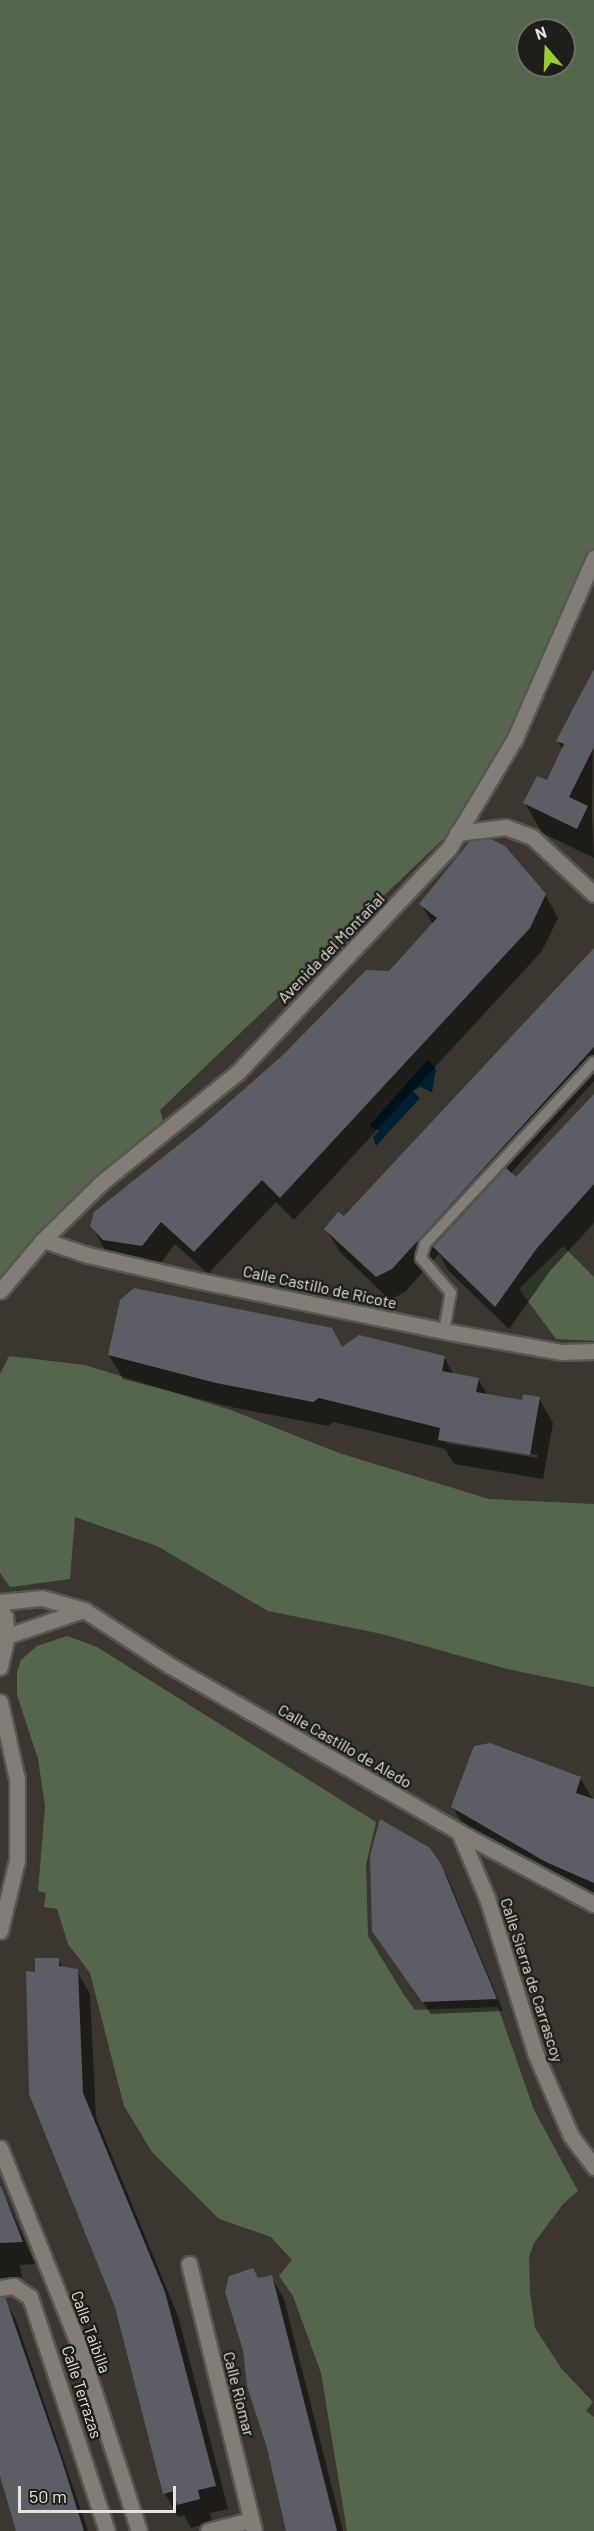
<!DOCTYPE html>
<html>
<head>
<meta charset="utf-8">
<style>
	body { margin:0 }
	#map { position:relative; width:594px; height:2531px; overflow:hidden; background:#3b3730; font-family:Barlow,sans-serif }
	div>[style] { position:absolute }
	.green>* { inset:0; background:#56664c }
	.water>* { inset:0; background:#002031 }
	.shadow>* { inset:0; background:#0007 }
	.building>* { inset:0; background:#5d5d65 }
	.roads { filter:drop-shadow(2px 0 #595550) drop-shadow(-2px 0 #595550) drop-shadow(0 2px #595550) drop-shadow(0 -2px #595550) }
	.lane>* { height:10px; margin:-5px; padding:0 5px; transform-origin:5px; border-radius:5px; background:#827d76 }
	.street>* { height:15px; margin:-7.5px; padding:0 7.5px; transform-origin:7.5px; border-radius:7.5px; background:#827d76 }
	span { translate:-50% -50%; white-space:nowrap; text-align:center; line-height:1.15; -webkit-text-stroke:5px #201e1b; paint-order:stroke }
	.street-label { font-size:16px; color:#e6e4df }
	.north { position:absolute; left:516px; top:18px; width:60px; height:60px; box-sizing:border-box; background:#201e1b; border:2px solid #6f6d69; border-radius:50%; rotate:341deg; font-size:16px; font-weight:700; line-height:24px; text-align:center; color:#e6e4df }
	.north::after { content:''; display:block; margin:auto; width:21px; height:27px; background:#9acb35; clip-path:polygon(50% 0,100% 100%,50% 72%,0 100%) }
	.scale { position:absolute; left:18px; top:2486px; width:158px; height:27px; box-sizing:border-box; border:3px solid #e6e4df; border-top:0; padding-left:8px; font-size:18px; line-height:21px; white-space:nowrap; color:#e6e4df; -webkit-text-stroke:4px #201e1b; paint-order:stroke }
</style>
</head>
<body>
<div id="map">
	<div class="green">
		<div style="clip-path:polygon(evenodd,0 0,594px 0,594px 558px,486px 798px,160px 1110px,166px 1131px,115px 1172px,0 1293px,0 0,528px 30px,564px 30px,564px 66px,528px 66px,528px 30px)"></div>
		<div style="clip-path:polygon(563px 1246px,594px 1277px,594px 1341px,556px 1339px,519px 1289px)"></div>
		<div style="clip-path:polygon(9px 1356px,85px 1365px,231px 1410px,339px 1453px,489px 1499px,594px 1504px,594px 1687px,507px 1669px,382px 1634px,268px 1611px,157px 1546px,75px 1517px,70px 1579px,10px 1587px,0 1573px,0 1374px)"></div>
		<div style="clip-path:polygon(67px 1636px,97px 1647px,376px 1822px,366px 1865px,368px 1936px,404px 1995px,415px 2010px,498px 2007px,534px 2110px,578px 2191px,563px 2204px,534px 2243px,529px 2257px,530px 2292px,535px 2328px,561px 2368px,593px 2402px,586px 2411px,594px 2417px,594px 2531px,347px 2531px,321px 2373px,293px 2296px,279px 2276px,292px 2260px,271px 2237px,219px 2219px,152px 2152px,124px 2106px,90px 1973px,68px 1944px,57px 1909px,44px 1907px,46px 1893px,38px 1891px,45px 1806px,38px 1759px,17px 1695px,17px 1672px,21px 1660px,37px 1646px)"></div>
	</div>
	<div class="water">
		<div style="clip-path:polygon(428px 1059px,436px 1070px,432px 1092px,420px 1087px,413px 1091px,420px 1098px,376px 1146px,373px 1137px,379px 1131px,369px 1126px)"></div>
	</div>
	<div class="shadow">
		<div style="clip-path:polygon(594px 671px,592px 816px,594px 858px,542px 833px,525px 803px,547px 782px,563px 750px,558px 741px)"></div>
		<div style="clip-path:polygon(545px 894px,558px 918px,542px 951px,294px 1220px,276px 1202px,208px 1274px,175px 1244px,156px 1269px,118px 1263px,105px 1250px,92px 1226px,389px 973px,433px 924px,421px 904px)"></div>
		<div style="clip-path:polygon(594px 951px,594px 1081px,510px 1174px,516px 1179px,594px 1096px,594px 1223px,550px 1271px,509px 1329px,448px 1270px,439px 1254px,405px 1292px,390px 1300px,340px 1252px,326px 1229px,344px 1218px)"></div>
		<div style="clip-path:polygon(evenodd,343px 1349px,444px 1357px,454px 1375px,478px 1379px,488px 1396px,523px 1402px,539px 1398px,553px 1423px,543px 1479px,454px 1464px,445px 1449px,334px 1422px,328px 1426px,231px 1407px,123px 1379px,109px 1355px,343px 1349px,446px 1440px,538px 1455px,537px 1458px,446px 1443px,446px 1440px)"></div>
		<div style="clip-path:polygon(580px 1778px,594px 1801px,594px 1900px,466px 1830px,452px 1806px)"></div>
		<div style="clip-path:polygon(440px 1865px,448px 1878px,503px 2011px,431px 2014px,381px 1943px)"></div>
		<div style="clip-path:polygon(58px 1960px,63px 1968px,77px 1971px,90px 1994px,96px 2117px,178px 2316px,228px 2509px,210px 2513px,212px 2522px,191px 2528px,184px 2515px,178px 2517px,165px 2494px,37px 1973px)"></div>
		<div style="clip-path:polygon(0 2184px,35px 2264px,20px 2265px,22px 2277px,14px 2295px,0 2298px)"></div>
		<div style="clip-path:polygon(271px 2276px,284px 2299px,343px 2531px,286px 2531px,258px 2279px)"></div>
		<div style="clip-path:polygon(4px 2299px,16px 2320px,88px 2531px,18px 2531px,0 2471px,0 2301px)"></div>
	</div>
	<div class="building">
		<div style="clip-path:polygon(594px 669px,594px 747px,569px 797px,588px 806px,577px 829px,523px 803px,537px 776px,547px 780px,564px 744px,556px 741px)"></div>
		<div style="clip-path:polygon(491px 839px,505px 846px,546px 894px,530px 928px,280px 1198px,262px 1180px,194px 1252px,161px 1222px,142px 1246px,103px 1240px,90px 1226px,94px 1212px,201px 1127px,284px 1054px,366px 970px,389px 971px,437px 918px,419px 904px,470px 841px)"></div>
		<div style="clip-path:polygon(594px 948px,594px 1047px,392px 1269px,376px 1277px,324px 1229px,338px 1212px,344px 1216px)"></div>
		<div style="clip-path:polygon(594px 1094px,594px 1184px,537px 1248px,495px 1307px,433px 1247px,506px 1168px,516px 1177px)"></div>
		<div style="clip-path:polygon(134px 1288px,332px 1328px,342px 1347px,359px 1335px,445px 1356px,442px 1371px,479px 1378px,476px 1392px,522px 1400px,523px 1394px,540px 1397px,530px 1455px,438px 1440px,440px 1428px,319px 1398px,313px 1402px,216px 1383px,108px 1355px,120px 1300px)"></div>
		<div style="clip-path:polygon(490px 1743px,581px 1777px,576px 1793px,594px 1799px,594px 1883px,546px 1862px,451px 1807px,474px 1746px)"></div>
		<div style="clip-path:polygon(380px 1819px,430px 1848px,441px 1864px,497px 1999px,422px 2002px,372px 1931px,370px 1856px)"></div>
		<div style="clip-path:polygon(35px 1958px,59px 1958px,59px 1966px,78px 1969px,83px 2093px,165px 2292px,216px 2486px,198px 2490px,200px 2499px,177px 2505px,174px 2491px,163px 2494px,115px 2307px,29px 2094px,26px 1971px,35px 1972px)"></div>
		<div style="clip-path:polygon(0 2186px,1px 2186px,23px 2242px,0 2243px)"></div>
		<div style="clip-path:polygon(253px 2268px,258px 2278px,272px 2275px,337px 2531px,286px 2531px,267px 2448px,247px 2386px,243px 2350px,225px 2292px,229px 2276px)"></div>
		<div style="clip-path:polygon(5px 2297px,62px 2461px,84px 2531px,16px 2531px,0 2476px,0 2298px)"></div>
	</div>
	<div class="roads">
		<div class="lane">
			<div style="left:444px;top:1331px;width:39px;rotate:-80deg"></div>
			<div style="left:451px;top:1293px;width:46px;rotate:-130.6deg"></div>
			<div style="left:421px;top:1258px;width:15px;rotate:-74deg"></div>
			<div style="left:425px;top:1244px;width:248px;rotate:-47.1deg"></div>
		</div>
		<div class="street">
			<div style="left:457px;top:833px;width:49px;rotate:-7deg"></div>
			<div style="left:506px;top:827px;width:28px;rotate:21deg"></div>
			<div style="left:532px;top:837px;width:84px;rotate:42.6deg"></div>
			<div style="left:43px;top:1240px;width:47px;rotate:18.4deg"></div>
			<div style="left:88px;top:1255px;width:106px;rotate:13.1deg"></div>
			<div style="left:191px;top:1279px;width:258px;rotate:11.6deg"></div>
			<div style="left:444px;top:1331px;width:120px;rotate:10.1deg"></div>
			<div style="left:562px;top:1352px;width:32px;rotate:-2deg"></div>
			<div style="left:0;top:1291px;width:67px;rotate:-49.9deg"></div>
			<div style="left:43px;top:1240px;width:81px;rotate:-44.5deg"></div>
			<div style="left:101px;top:1183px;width:176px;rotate:-39deg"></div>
			<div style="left:238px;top:1072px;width:308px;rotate:-46.7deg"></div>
			<div style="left:449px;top:848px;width:128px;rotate:-59deg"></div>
			<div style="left:515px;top:738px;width:197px;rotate:-66.3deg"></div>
			<div style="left:0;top:1602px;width:42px;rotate:-5.4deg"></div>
			<div style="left:42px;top:1598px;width:44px;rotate:15.9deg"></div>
			<div style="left:84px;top:1610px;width:101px;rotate:32.9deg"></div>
			<div style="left:169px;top:1665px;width:335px;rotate:29.9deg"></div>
			<div style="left:459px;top:1832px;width:153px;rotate:28.1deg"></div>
			<div style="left:0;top:1610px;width:9px;rotate:54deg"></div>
			<div style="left:5px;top:1617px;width:19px;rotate:84deg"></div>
			<div style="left:7px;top:1636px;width:32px;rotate:103deg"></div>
			<div style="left:7px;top:1636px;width:77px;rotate:-18.9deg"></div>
			<div style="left:0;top:1702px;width:79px;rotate:77.6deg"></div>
			<div style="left:17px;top:1779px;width:81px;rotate:90deg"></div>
			<div style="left:17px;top:1860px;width:73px;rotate:103.5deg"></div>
			<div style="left:459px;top:1832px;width:72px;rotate:67deg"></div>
			<div style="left:487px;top:1898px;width:164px;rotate:72.7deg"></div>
			<div style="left:536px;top:2055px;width:88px;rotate:66.6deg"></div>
			<div style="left:571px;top:2136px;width:39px;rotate:53deg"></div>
			<div style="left:0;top:2148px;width:210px;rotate:68.2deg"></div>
			<div style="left:78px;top:2343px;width:198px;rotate:72deg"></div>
			<div style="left:189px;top:2264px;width:275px;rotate:76.3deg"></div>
			<div style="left:0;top:2288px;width:14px;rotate:-8deg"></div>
			<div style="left:14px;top:2286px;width:19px;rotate:35deg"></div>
			<div style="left:30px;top:2297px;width:246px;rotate:71.8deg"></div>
			<div style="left:208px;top:2531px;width:44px;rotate:-14.3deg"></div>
		</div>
	</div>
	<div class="street-label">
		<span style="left:331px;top:948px;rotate:-46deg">Avenida del Montañal</span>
		<span style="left:320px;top:1287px;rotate:12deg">Calle Castillo de Ricote</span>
		<span style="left:345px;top:1746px;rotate:30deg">Calle Castillo de Aledo</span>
		<span style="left:532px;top:1980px;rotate:72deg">Calle Sierra de Carrascoy</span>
		<span style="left:91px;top:2332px;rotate:70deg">Calle Taibilla</span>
		<span style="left:82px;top:2392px;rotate:72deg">Calle Terrazas</span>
		<span style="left:239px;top:2394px;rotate:76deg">Calle Riomar</span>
	</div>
	<div class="north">N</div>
	<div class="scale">50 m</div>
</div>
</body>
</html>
